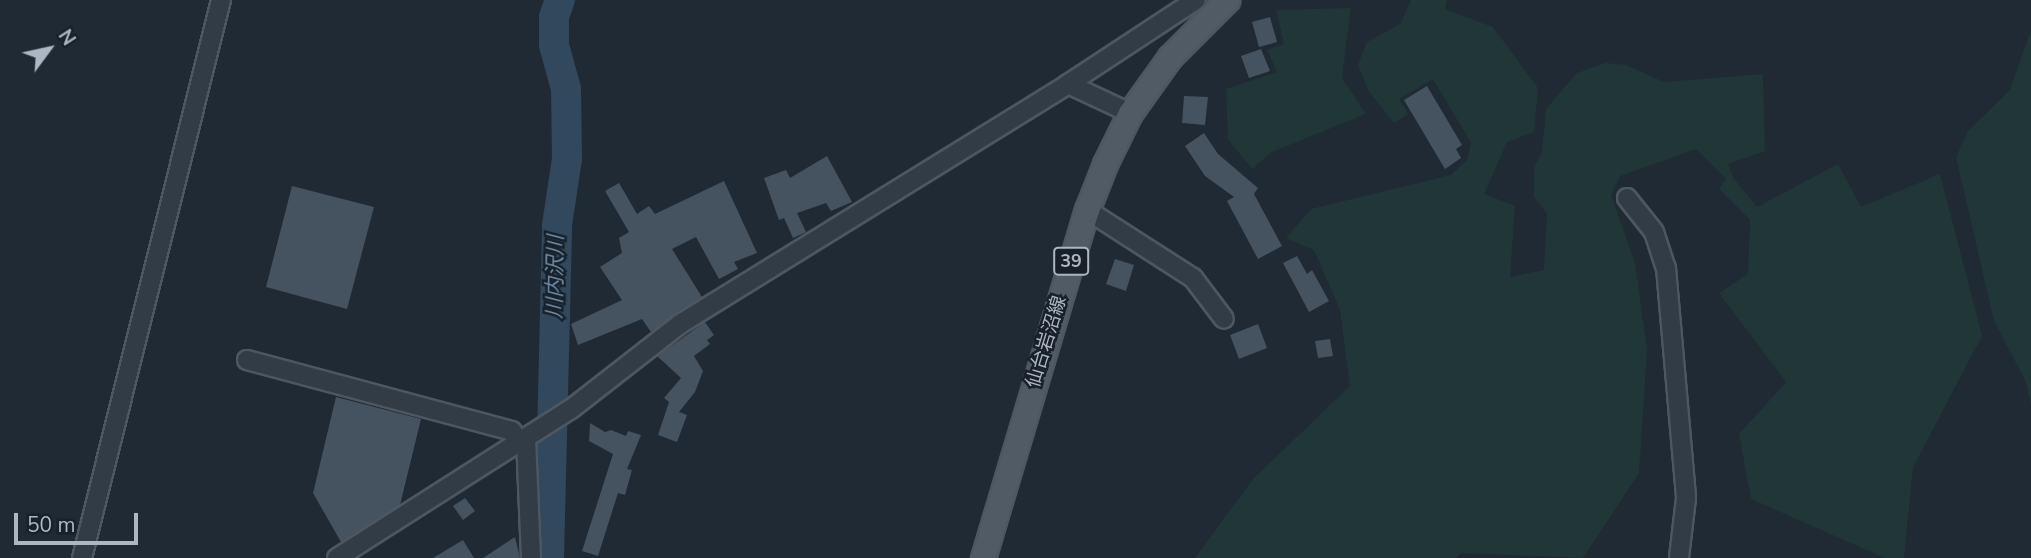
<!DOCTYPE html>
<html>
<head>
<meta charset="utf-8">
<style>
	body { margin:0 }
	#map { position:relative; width:2031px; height:558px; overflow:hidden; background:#1f2a35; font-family:"Nunito Sans","Noto Sans JP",sans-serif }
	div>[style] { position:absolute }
	.green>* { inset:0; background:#213636 }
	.river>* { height:30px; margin:-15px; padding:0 15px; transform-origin:15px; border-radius:15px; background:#32485d }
	.building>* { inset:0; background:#45525f }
	.roads { filter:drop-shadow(2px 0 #4d5761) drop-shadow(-2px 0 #4d5761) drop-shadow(0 2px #4d5761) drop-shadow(0 -2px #4d5761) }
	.minor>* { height:18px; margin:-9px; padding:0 9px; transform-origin:9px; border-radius:9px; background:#323c46 }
	.major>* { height:23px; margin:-11.5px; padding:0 11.5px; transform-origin:11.5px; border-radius:11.5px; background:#505b66 }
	span { translate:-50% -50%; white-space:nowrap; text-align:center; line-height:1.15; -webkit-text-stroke:5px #18212a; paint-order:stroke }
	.shield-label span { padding:2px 5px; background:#18212a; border:2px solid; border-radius:5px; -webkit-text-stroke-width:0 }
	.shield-label { font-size:18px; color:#acb7c3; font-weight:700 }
	.street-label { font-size:19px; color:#acb7c3 }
	.water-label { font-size:21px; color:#6c8ba8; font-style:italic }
	.north { position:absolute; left:14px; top:14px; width:70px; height:70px; -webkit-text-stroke:5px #18212a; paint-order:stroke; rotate:57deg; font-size:19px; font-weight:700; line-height:28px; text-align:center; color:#acb7c3 }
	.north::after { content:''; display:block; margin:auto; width:24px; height:32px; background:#acb7c3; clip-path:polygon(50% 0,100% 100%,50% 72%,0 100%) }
	.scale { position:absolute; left:14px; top:513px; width:124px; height:32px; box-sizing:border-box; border:4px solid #acb7c3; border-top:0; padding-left:9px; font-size:21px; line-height:24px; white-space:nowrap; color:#acb7c3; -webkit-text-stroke:5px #18212a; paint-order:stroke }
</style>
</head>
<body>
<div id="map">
	<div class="green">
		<div style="clip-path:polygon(1411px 0,1447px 0,1445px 9px,1493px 27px,1538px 88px,1534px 132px,1507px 142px,1484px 194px,1515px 206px,1510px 277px,1544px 270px,1547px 214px,1534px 197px,1534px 167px,1542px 152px,1546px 109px,1577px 73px,1605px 63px,1626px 65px,1664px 82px,1763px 74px,1765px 151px,1728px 164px,1734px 179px,1757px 207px,1838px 164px,1861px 207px,1940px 174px,1982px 336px,1913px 467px,1904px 558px,1885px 558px,1751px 499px,1739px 434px,1786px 382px,1719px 293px,1748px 274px,1750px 220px,1719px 189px,1726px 179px,1696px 149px,1620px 176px,1611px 195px,1635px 263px,1647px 349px,1639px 473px,1583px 558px,1461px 553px,1455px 558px,1195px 558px,1253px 479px,1350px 386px,1340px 310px,1314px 250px,1286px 238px,1311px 209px,1451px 175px,1467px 160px,1471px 143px,1433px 79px,1399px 99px,1408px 114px,1394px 123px,1369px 92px,1358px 65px,1367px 42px,1400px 24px)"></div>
		<div style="clip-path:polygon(1351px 8px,1342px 78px,1366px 114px,1272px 152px,1252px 169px,1228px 139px,1226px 89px,1277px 72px,1267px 50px,1284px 44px,1276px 10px)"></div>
		<div style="clip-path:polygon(2031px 30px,2031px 405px,2026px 382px,1994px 321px,1956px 157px,1968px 131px,2010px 90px)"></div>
	</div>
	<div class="river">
		<div style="left:549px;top:558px;width:333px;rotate:-88.6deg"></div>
		<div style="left:557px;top:225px;width:67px;rotate:-81.4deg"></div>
		<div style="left:567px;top:159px;width:70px;rotate:-90.8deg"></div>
		<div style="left:566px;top:89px;width:46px;rotate:-105.3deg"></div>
		<div style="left:554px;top:45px;width:28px;rotate:-90deg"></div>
		<div style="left:554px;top:17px;width:18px;rotate:-71deg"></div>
	</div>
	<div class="building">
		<div style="clip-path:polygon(1270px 17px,1277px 42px,1259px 47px,1252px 22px)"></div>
		<div style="clip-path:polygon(1261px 49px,1270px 71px,1249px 78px,1241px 56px)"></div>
		<div style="clip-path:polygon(1427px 86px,1462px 145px,1456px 149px,1461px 158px,1445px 169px,1404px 100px)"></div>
		<div style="clip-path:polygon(1184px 96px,1208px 97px,1205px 125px,1182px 123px)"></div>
		<div style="clip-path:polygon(1204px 133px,1218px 154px,1258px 188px,1254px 194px,1282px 246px,1258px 259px,1227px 201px,1234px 197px,1205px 176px,1185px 146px)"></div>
		<div style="clip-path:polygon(827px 156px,852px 202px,831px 211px,826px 203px,797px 213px,806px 232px,793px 238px,784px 218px,779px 220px,764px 178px,786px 170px,790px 178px)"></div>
		<div style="clip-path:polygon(724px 181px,757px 253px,734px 262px,738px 269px,719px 279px,696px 237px,672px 249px,702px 297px,651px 332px,642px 319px,578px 345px,571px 324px,622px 300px,600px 267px,622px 253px,619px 238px,629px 232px,605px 191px,619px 183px,637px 214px,649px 206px,655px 214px)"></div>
		<div style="clip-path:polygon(292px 186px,374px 207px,347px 309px,266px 287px)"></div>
		<div style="clip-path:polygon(1297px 256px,1307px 274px,1312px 270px,1329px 301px,1309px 312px,1283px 263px)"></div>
		<div style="clip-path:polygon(1115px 259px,1134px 265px,1126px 291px,1106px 284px)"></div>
		<div style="clip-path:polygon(705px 322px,714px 335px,707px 340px,710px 344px,694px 356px,703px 371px,695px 392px,679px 412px,687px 415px,677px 442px,658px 435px,669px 402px,664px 398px,681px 378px,657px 356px)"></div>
		<div style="clip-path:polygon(1258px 324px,1267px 348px,1239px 359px,1230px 335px)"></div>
		<div style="clip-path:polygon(1330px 339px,1333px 356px,1318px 358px,1315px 341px)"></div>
		<div style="clip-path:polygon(336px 397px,421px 419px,400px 505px,341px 542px,313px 493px)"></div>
		<div style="clip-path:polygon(590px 423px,605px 432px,611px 430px,626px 436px,628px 431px,641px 435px,627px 469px,632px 470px,625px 495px,618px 493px,598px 556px,582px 551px,613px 454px,589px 441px)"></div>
		<div style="clip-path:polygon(465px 498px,475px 511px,463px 520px,453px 506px)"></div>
		<div style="clip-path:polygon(515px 537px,520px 558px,483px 558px)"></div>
		<div style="clip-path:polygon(463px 540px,474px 558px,433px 558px)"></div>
	</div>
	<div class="roads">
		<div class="minor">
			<div style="left:1068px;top:84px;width:153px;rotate:-33.3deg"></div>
			<div style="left:1627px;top:198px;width:43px;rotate:51.5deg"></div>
			<div style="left:1654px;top:232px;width:38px;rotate:72deg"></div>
			<div style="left:1666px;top:268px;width:231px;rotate:85deg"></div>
			<div style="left:1686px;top:498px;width:60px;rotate:96.7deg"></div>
			<div style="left:1087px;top:210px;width:126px;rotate:32.7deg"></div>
			<div style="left:1193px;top:278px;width:51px;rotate:52.9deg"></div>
			<div style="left:247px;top:360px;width:274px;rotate:15deg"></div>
			<div style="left:512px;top:431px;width:15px;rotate:62deg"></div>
			<div style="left:526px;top:439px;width:119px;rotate:87.6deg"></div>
			<div style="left:82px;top:558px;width:575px;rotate:-76.01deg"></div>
			<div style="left:337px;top:558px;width:277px;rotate:-32.5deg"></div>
			<div style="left:571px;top:409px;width:138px;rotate:-37.9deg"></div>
			<div style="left:680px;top:324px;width:456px;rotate:-31.7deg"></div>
			<div style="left:1068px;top:84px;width:68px;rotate:25.1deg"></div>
		</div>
		<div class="major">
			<div style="left:983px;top:558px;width:363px;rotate:-73.4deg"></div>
			<div style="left:1087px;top:210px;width:49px;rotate:-68.6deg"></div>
			<div style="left:1105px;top:164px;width:57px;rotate:-63.9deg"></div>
			<div style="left:1130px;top:113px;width:69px;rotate:-54.5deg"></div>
			<div style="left:1170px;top:57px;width:81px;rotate:-45deg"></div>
		</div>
	</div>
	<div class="shield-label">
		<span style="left:1071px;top:261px">39</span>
	</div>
	<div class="street-label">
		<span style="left:1047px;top:342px;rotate:-73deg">仙台岩沼線</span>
	</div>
	<div class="water-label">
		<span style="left:555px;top:277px;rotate:-89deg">川内沢川</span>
	</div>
	<div class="north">N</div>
	<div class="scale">50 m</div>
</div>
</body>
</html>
